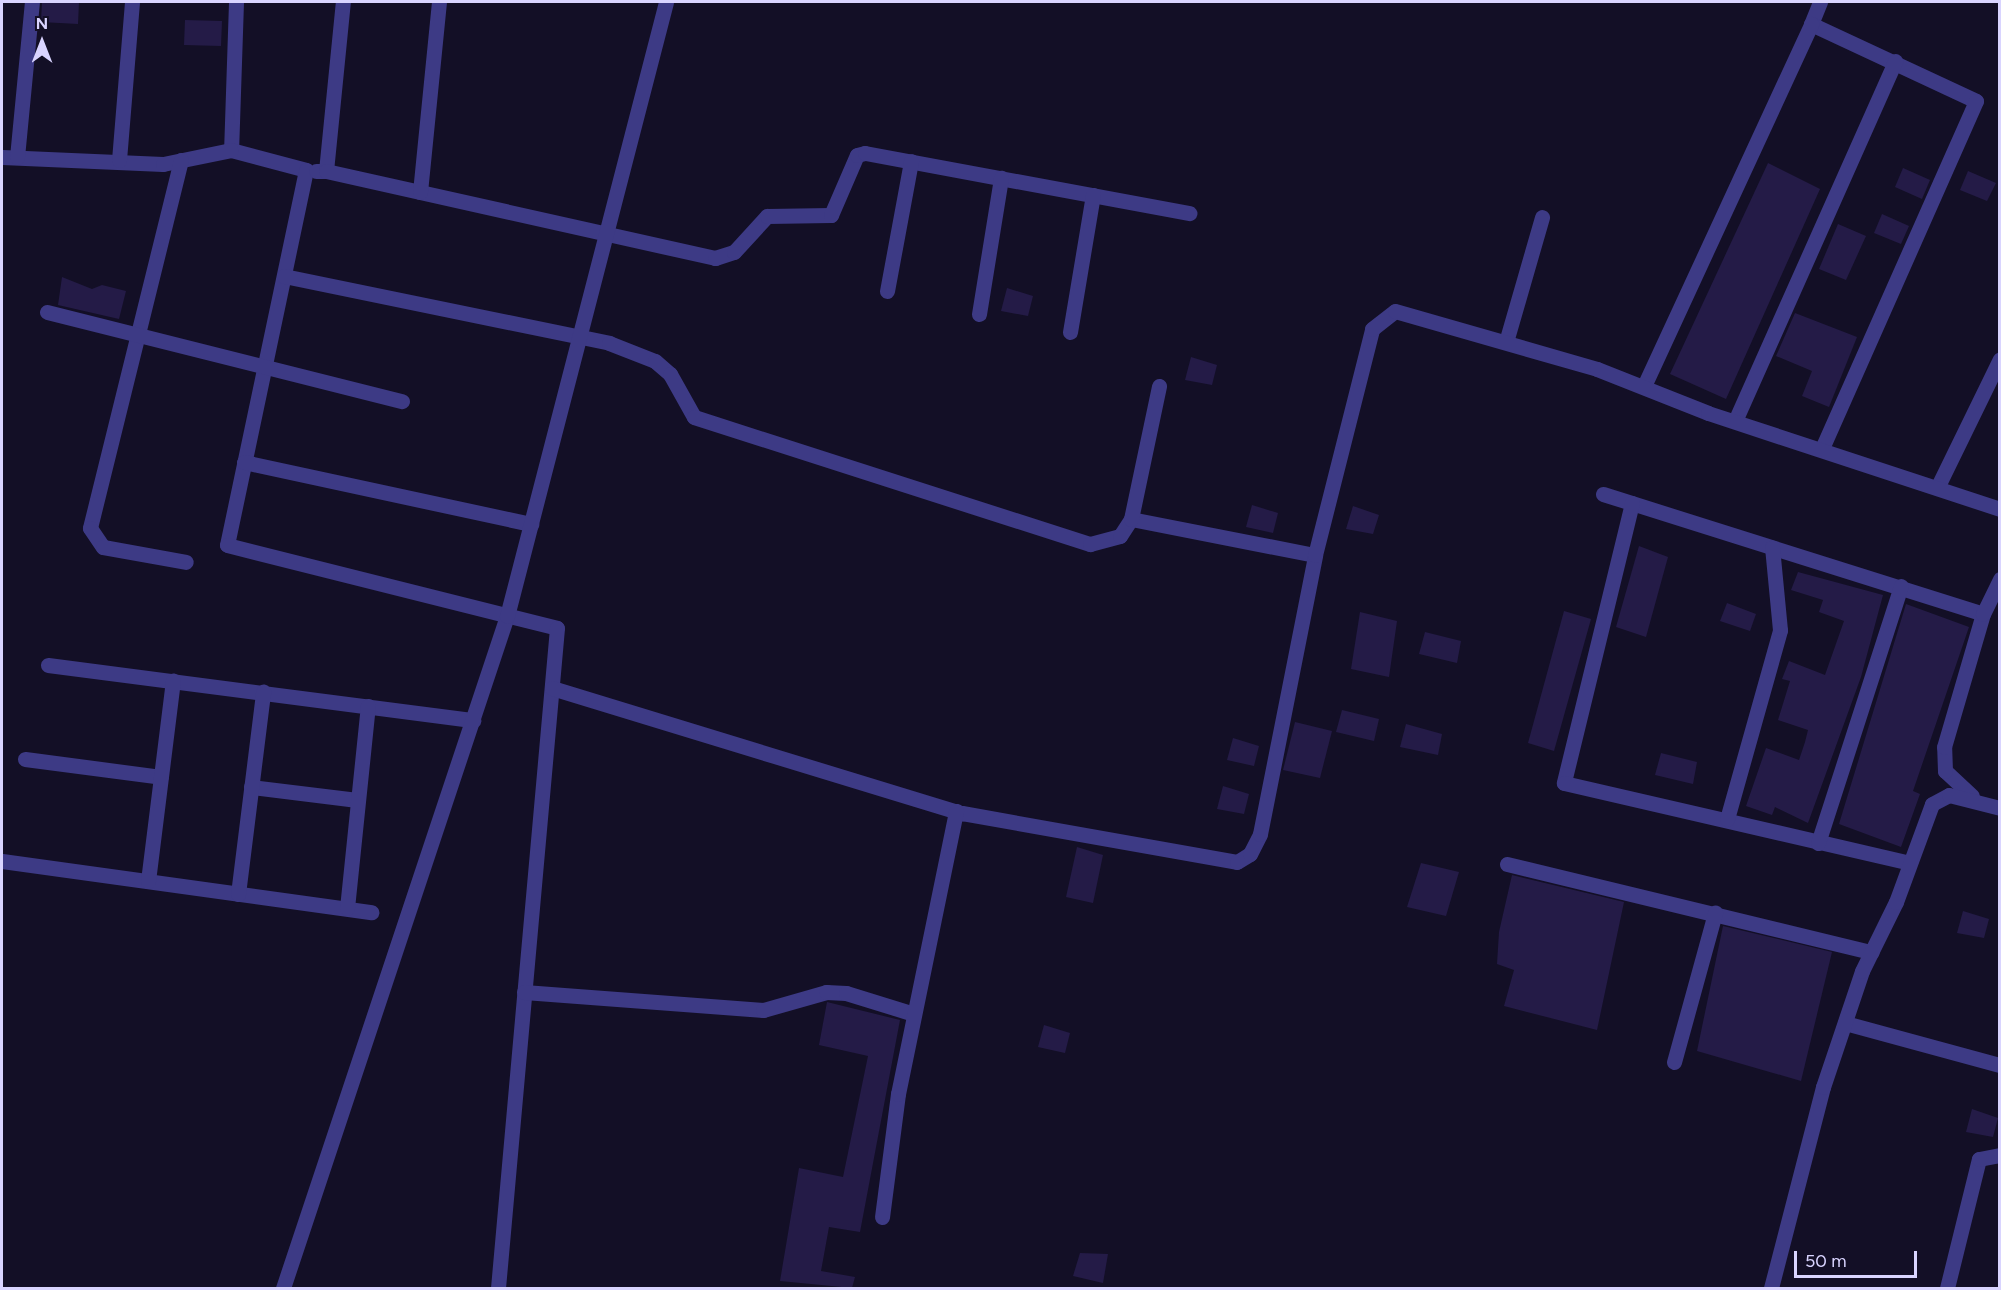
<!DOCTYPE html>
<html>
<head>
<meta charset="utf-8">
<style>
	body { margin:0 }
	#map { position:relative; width:2001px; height:1290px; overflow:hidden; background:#130f26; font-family:Figtree,sans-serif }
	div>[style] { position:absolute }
	.building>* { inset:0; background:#241b47 }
	.minor>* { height:15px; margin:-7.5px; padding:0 7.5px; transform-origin:7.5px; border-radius:7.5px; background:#3d3a85 }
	span { translate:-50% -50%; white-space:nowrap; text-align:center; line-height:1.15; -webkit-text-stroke:5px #130f26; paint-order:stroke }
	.frame { position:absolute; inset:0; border:3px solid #d9d4ff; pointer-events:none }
	.north { position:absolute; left:12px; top:12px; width:60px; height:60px; -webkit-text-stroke:4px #130f26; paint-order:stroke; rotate:0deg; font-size:16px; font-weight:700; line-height:24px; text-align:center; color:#d9d4ff }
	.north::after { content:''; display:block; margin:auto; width:21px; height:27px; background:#d9d4ff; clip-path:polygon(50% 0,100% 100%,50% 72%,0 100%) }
	.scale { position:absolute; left:1794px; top:1251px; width:123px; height:27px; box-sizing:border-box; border:3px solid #d9d4ff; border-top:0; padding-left:8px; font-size:18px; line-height:21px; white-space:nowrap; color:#d9d4ff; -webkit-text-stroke:4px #130f26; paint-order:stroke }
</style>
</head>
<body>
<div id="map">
	<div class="building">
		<div style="clip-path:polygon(42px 2px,79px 2px,78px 24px,41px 22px)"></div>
		<div style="clip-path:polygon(185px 20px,222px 21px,221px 46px,184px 45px)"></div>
		<div style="clip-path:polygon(1768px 163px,1820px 189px,1726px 399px,1670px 374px)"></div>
		<div style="clip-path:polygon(1903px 168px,1930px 180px,1922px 199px,1895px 187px)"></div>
		<div style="clip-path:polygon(1968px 171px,1996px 183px,1987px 201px,1960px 190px)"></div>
		<div style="clip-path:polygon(1882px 214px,1909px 226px,1901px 244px,1874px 233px)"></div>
		<div style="clip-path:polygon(1838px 224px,1866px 236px,1846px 280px,1819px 269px)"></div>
		<div style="clip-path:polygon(62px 277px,92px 289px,102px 285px,126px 291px,119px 319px,58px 305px)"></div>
		<div style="clip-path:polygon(1007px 288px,1033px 296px,1028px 316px,1001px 311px)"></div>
		<div style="clip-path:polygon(1795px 313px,1857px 337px,1829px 407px,1802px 396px,1812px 371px,1776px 356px)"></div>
		<div style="clip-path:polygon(1191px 357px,1217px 365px,1212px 385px,1185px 380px)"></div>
		<div style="clip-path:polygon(1252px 505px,1278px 513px,1273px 533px,1246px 527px)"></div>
		<div style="clip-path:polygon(1353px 506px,1379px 515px,1373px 534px,1346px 529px)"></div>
		<div style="clip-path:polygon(1639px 546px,1668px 557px,1646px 637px,1616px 627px)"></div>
		<div style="clip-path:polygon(1798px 572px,1883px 595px,1861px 677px,1808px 823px,1775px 807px,1772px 815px,1746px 806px,1766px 748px,1799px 760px,1805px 742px,1808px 730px,1778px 720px,1790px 681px,1782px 679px,1789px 661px,1825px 675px,1844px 621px,1819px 612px,1823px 600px,1791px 590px)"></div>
		<div style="clip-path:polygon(1727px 603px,1756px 614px,1750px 631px,1720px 621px)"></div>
		<div style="clip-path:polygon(1906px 604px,1969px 627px,1913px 791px,1920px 794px,1901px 847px,1839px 824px)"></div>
		<div style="clip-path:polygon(1564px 611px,1591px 619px,1554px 751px,1528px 743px)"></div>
		<div style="clip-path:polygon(1360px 612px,1397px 621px,1389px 677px,1351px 669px)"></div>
		<div style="clip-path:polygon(1425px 632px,1461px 641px,1457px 663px,1419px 654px)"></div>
		<div style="clip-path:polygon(1342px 710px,1379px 719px,1374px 741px,1336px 732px)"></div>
		<div style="clip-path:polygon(1295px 722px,1332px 731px,1320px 778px,1283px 770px)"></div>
		<div style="clip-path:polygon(1406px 724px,1442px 734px,1438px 755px,1400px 747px)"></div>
		<div style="clip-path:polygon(1233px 738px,1259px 746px,1254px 766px,1227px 760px)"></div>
		<div style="clip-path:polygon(1661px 753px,1697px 762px,1693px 784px,1655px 775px)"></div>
		<div style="clip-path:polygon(1223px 786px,1249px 794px,1244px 814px,1217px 809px)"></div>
		<div style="clip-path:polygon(1077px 847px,1103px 855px,1093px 903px,1066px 897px)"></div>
		<div style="clip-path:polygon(1421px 863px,1459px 872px,1446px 916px,1407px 907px)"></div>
		<div style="clip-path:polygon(1512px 875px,1624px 902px,1597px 1030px,1504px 1006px,1514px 970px,1497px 964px,1499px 932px)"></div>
		<div style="clip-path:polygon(1963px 911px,1989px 919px,1984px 938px,1957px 933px)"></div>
		<div style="clip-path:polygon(1723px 926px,1832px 952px,1801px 1081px,1697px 1051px)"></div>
		<div style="clip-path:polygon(827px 1002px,900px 1020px,860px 1232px,829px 1227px,821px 1271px,855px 1277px,852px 1288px,780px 1281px,799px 1168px,843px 1177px,868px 1056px,819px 1045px)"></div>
		<div style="clip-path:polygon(1044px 1025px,1070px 1033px,1065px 1053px,1038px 1047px)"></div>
		<div style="clip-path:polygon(1972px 1109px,1998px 1118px,1993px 1137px,1966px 1132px)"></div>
		<div style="clip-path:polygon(1080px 1253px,1108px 1254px,1103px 1283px,1073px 1276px)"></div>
	</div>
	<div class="minor">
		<div style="left:236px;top:2px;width:148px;rotate:91.9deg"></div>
		<div style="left:231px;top:150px;width:78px;rotate:14.9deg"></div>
		<div style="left:306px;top:170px;width:383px;rotate:101.9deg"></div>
		<div style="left:227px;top:545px;width:340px;rotate:14.1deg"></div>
		<div style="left:557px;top:628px;width:663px;rotate:95.11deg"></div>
		<div style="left:1820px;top:2px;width:24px;rotate:112deg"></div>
		<div style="left:1811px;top:24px;width:182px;rotate:25deg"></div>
		<div style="left:1976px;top:101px;width:381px;rotate:113.9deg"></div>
		<div style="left:2px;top:157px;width:161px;rotate:2.5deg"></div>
		<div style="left:163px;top:164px;width:69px;rotate:-11.6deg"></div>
		<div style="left:17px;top:157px;width:156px;rotate:-84.5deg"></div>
		<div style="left:119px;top:160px;width:159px;rotate:-85.3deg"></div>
		<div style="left:181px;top:160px;width:379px;rotate:103.9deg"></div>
		<div style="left:90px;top:528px;width:23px;rotate:56deg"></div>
		<div style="left:103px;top:547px;width:84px;rotate:10.2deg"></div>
		<div style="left:316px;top:171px;width:10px"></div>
		<div style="left:326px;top:171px;width:170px;rotate:-84.3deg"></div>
		<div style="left:326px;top:171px;width:399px;rotate:12.6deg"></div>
		<div style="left:715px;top:258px;width:20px;rotate:-18deg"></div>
		<div style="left:734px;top:252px;width:49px;rotate:-47.5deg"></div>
		<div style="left:767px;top:216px;width:64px;rotate:-0.9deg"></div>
		<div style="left:831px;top:215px;width:65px;rotate:-66.6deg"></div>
		<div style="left:857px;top:155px;width:8px;rotate:-14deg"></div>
		<div style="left:865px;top:153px;width:330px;rotate:10.5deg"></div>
		<div style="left:420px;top:192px;width:191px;rotate:-84.3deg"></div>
		<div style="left:284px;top:276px;width:332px;rotate:11.6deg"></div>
		<div style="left:609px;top:343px;width:49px;rotate:21.4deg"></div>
		<div style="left:655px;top:361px;width:20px;rotate:41deg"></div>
		<div style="left:670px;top:374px;width:49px;rotate:60.8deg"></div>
		<div style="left:694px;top:417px;width:416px;rotate:17.8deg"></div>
		<div style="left:1090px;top:544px;width:31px;rotate:-15deg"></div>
		<div style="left:1120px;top:536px;width:20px;rotate:-57deg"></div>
		<div style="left:1131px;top:519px;width:187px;rotate:11.1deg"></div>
		<div style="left:887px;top:291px;width:132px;rotate:-79.5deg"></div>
		<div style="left:47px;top:312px;width:366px;rotate:14.1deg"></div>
		<div style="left:979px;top:314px;width:138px;rotate:-80.8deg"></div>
		<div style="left:1070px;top:332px;width:139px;rotate:-80.5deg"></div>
		<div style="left:1506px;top:342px;width:130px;rotate:-73.9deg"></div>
		<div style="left:1644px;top:386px;width:399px;rotate:-65.2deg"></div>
		<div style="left:1735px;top:421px;width:394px;rotate:-66deg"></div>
		<div style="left:244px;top:462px;width:294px;rotate:12.2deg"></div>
		<div style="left:1938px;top:486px;width:141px;rotate:-64deg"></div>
		<div style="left:1603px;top:494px;width:398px;rotate:17.5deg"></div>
		<div style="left:1632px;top:503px;width:288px;rotate:103.7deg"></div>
		<div style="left:1564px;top:783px;width:351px;rotate:13deg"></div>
		<div style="left:1131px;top:519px;width:136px;rotate:-78.1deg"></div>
		<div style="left:48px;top:665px;width:429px;rotate:7.4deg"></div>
		<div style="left:552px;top:688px;width:429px;rotate:17deg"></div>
		<div style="left:962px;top:813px;width:279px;rotate:10.1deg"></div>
		<div style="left:1237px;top:862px;width:15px;rotate:-32deg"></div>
		<div style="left:1250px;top:854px;width:22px;rotate:-63deg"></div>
		<div style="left:1260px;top:834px;width:284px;rotate:-78.8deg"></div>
		<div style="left:1315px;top:555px;width:233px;rotate:-75.8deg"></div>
		<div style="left:1372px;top:329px;width:29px;rotate:-38deg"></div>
		<div style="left:1395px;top:311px;width:210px;rotate:16deg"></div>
		<div style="left:1597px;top:369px;width:119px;rotate:21.6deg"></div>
		<div style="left:1708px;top:413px;width:307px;rotate:18.2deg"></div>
		<div style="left:25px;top:759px;width:137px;rotate:7.5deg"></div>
		<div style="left:251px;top:787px;width:107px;rotate:7deg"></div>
		<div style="left:1972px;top:796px;width:37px;rotate:-137deg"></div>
		<div style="left:1945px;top:771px;width:24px;rotate:-92deg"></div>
		<div style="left:1944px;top:747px;width:139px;rotate:-73.7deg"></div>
		<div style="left:1983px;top:614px;width:39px;rotate:-64deg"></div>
		<div style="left:1727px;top:819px;width:196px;rotate:-74.3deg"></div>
		<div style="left:1780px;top:630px;width:83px;rotate:-95.5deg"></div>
		<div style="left:1818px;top:843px;width:270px;rotate:-72.1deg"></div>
		<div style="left:2px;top:861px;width:373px;rotate:7.9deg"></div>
		<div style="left:1507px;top:864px;width:375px;rotate:13.6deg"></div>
		<div style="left:148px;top:881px;width:202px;rotate:-82.9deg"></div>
		<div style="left:238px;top:894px;width:204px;rotate:-82.9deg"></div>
		<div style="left:347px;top:908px;width:203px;rotate:-84.1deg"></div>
		<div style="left:524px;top:992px;width:240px;rotate:4.3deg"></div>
		<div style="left:763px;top:1010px;width:66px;rotate:-15.9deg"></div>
		<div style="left:826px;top:992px;width:20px;rotate:3deg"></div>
		<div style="left:846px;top:993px;width:71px;rotate:17.2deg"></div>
		<div style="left:1845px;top:1023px;width:161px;rotate:15.2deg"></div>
		<div style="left:1674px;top:1062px;width:155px;rotate:-74.6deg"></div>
		<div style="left:882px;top:1217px;width:124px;rotate:-82.6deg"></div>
		<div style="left:898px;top:1094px;width:289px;rotate:-78.4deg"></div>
		<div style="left:283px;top:1288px;width:708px;rotate:-71.57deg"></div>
		<div style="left:507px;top:616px;width:634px;rotate:-75.48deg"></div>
		<div style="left:1771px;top:1288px;width:208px;rotate:-75.5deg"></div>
		<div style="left:1823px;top:1087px;width:122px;rotate:-71.4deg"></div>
		<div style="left:1862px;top:971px;width:77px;rotate:-63.8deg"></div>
		<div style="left:1896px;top:902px;width:104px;rotate:-69.8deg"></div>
		<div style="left:1932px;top:804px;width:19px;rotate:-28deg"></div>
		<div style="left:1949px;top:795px;width:53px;rotate:14.3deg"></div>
		<div style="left:1947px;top:1288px;width:133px;rotate:-76.1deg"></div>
		<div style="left:1979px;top:1159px;width:21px;rotate:-11deg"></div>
	</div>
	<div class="frame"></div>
	<div class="north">N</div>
	<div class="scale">50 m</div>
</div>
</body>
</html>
